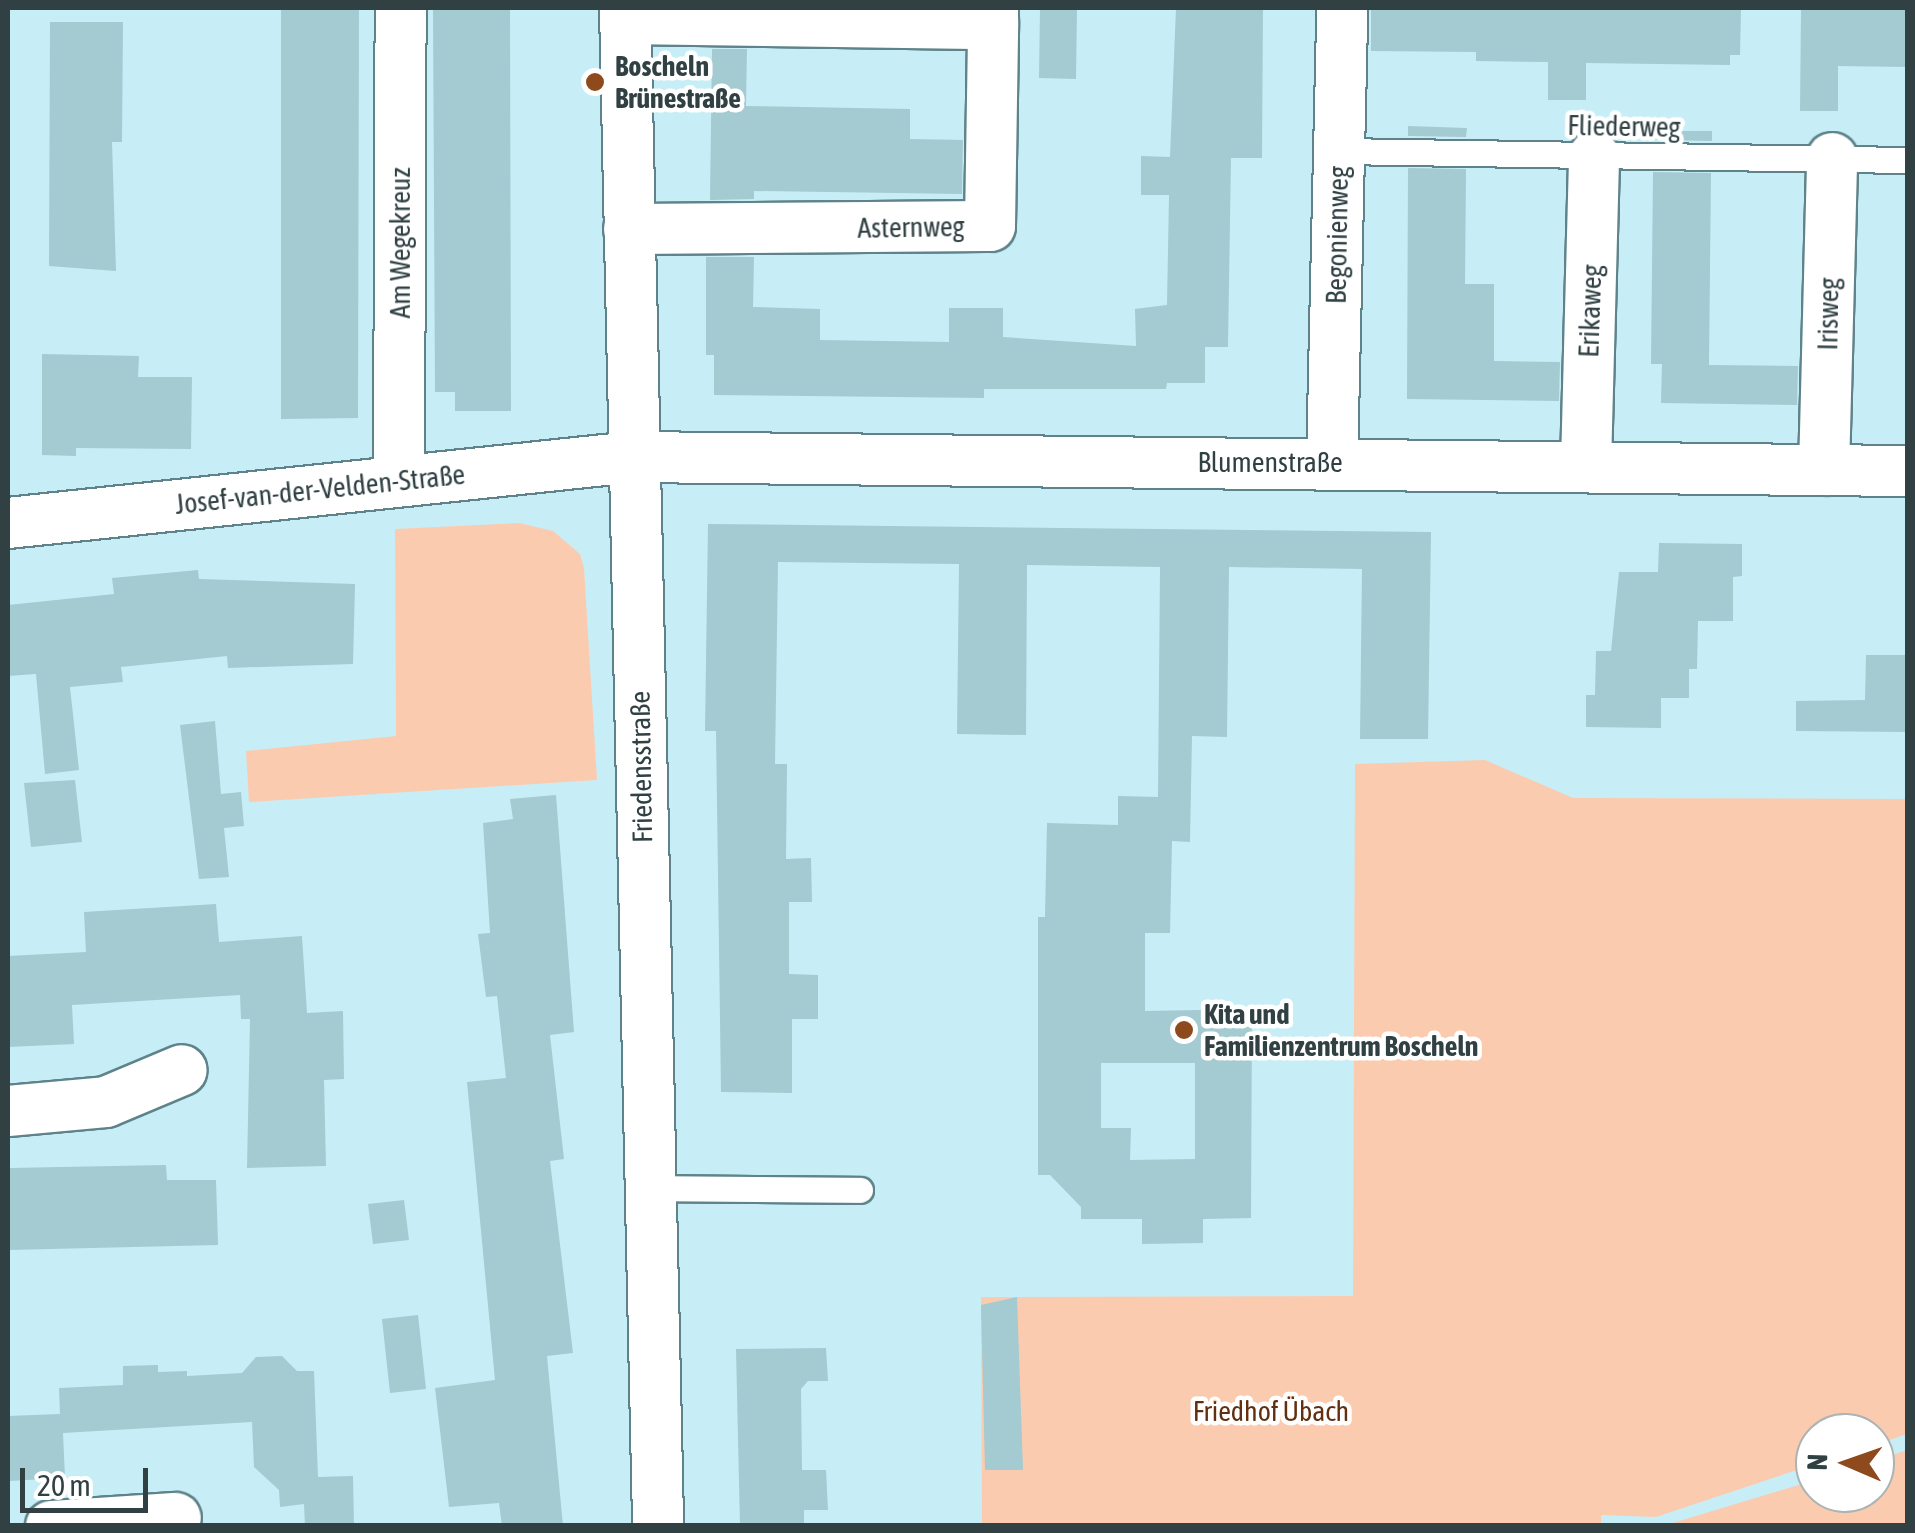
<!DOCTYPE html>
<html>
<head>
<meta charset="utf-8">
<style>
	body { margin:0 }
	#map { position:relative; width:1915px; height:1533px; overflow:hidden; background:#c7eef6; font-family:"Asap Condensed",sans-serif }
	div>[style] { position:absolute }
	.green>* { inset:0; background:#fbcbb0 }
	.building>* { inset:0; background:#a4cad2 }
	.roads { filter:drop-shadow(2px 0 #5e838a) drop-shadow(-2px 0 #5e838a) drop-shadow(0 2px #5e838a) drop-shadow(0 -2px #5e838a) }
	.lane>* { height:25px; margin:-12.5px; padding:0 12.5px; transform-origin:12.5px; border-radius:12.5px; background:#fff }
	.street>* { height:50px; margin:-25px; padding:0 25px; transform-origin:25px; border-radius:25px; background:#fff }
	.dots>* { width:28px; height:28px; translate:-50% -50%; box-sizing:border-box; border:5px solid #fff; border-radius:50% }
	span { translate:-50% -50%; white-space:nowrap; text-align:center; line-height:1.15; -webkit-text-stroke:9px #fff; paint-order:stroke }
	.poi-label { font-size:28px; color:#304043; font-weight:700 }
	.left { translate:0 -50%; text-align:left }
	.street-label { font-size:28px; color:#304043 }
	.park-label { font-size:28px; color:#62300f }
	.frame { position:absolute; inset:0; border:10px solid #304043; pointer-events:none }
	.north { position:absolute; left:1795px; top:1413px; width:100px; height:100px; box-sizing:border-box; background:#fff; border:2px solid #acb3b4; border-radius:50%; rotate:272deg; font-size:28px; font-weight:700; line-height:40px; text-align:center; color:#304043 }
	.north::after { content:''; display:block; margin:auto; width:35px; height:45px; background:#8e4a1d; clip-path:polygon(50% 0,100% 100%,50% 72%,0 100%) }
	.scale { position:absolute; left:20px; top:1468px; width:128px; height:45px; box-sizing:border-box; border:5px solid #304043; border-top:0; padding-left:12px; font-size:30px; line-height:35px; white-space:nowrap; color:#304043; -webkit-text-stroke:8px #fff; paint-order:stroke }
</style>
</head>
<body>
<div id="map">
	<div class="green">
		<div style="clip-path:polygon(519px 523px,553px 531px,580px 554px,584px 568px,597px 780px,249px 802px,246px 751px,396px 736px,395px 529px)"></div>
		<div style="clip-path:polygon(1485px 760px,1573px 798px,1907px 799px,1907px 1434px,1875px 1445px,1875px 1433px,1815px 1433px,1815px 1464px,1656px 1517px,1601px 1515px,1601px 1525px,982px 1525px,981px 1297px,1353px 1296px,1355px 764px)"></div>
		<div style="clip-path:polygon(1907px 1450px,1907px 1525px,1666px 1525px,1815px 1480px,1815px 1493px,1875px 1493px,1875px 1461px)"></div>
	</div>
	<div class="building">
		<div style="clip-path:polygon(281px 8px,359px 8px,358px 418px,281px 419px)"></div>
		<div style="clip-path:polygon(433px 8px,510px 8px,511px 411px,455px 411px,455px 392px,435px 392px)"></div>
		<div style="clip-path:polygon(1040px 8px,1077px 8px,1076px 79px,1039px 78px)"></div>
		<div style="clip-path:polygon(1176px 8px,1263px 8px,1262px 158px,1231px 158px,1228px 347px,1205px 347px,1205px 383px,1167px 383px,1166px 389px,984px 389px,984px 398px,714px 395px,714px 355px,706px 355px,706px 257px,754px 257px,753px 307px,820px 309px,820px 340px,949px 342px,949px 308px,1003px 308px,1003px 337px,1136px 346px,1135px 309px,1167px 305px,1169px 195px,1141px 195px,1141px 156px,1170px 157px)"></div>
		<div style="clip-path:polygon(1371px 8px,1741px 8px,1740px 55px,1730px 55px,1730px 65px,1586px 63px,1586px 100px,1548px 100px,1548px 62px,1476px 61px,1476px 52px,1371px 51px)"></div>
		<div style="clip-path:polygon(1801px 8px,1908px 8px,1908px 67px,1838px 66px,1838px 111px,1800px 111px)"></div>
		<div style="clip-path:polygon(50px 22px,123px 22px,122px 142px,112px 142px,116px 271px,49px 266px)"></div>
		<div style="clip-path:polygon(712px 49px,747px 49px,746px 106px,910px 109px,910px 139px,963px 140px,962px 194px,754px 191px,754px 199px,710px 200px)"></div>
		<div style="clip-path:polygon(1408px 126px,1467px 128px,1466px 137px,1408px 136px)"></div>
		<div style="clip-path:polygon(1655px 131px,1712px 131px,1712px 141px,1655px 140px)"></div>
		<div style="clip-path:polygon(1408px 168px,1466px 169px,1465px 284px,1494px 284px,1494px 361px,1560px 362px,1559px 401px,1407px 399px)"></div>
		<div style="clip-path:polygon(1653px 172px,1711px 173px,1709px 365px,1798px 366px,1797px 405px,1661px 403px,1662px 364px,1651px 364px)"></div>
		<div style="clip-path:polygon(42px 354px,139px 356px,138px 377px,192px 377px,191px 449px,76px 448px,76px 456px,42px 455px)"></div>
		<div style="clip-path:polygon(evenodd,708px 524px,1431px 532px,1428px 739px,1360px 739px,1362px 569px,1229px 567px,1227px 737px,1192px 736px,1190px 842px,1172px 841px,1170px 933px,1145px 933px,1145px 1011px,1252px 1009px,1251px 1218px,1203px 1219px,1203px 1243px,1142px 1244px,1142px 1219px,1081px 1219px,1081px 1207px,1050px 1175px,1038px 1175px,1038px 917px,1045px 917px,1047px 823px,1118px 825px,1118px 796px,1158px 797px,1160px 567px,1027px 565px,1026px 735px,957px 734px,959px 564px,778px 562px,775px 764px,787px 764px,786px 859px,811px 858px,812px 902px,789px 902px,789px 974px,818px 975px,818px 1019px,792px 1019px,792px 1093px,721px 1092px,716px 731px,705px 731px,708px 524px,1101px 1063px,1195px 1063px,1195px 1159px,1130px 1160px,1131px 1128px,1101px 1128px,1101px 1063px)"></div>
		<div style="clip-path:polygon(1659px 543px,1742px 544px,1742px 576px,1733px 577px,1733px 621px,1698px 621px,1697px 669px,1689px 669px,1689px 698px,1661px 698px,1661px 728px,1586px 727px,1586px 695px,1595px 695px,1596px 651px,1611px 651px,1619px 572px,1658px 572px)"></div>
		<div style="clip-path:polygon(198px 570px,199px 579px,355px 584px,353px 664px,228px 668px,227px 656px,121px 667px,123px 682px,70px 687px,79px 770px,45px 774px,36px 674px,8px 676px,8px 605px,114px 594px,112px 578px)"></div>
		<div style="clip-path:polygon(1866px 655px,1908px 655px,1908px 732px,1796px 731px,1796px 701px,1865px 700px)"></div>
		<div style="clip-path:polygon(215px 721px,221px 794px,241px 792px,244px 826px,224px 828px,229px 877px,199px 879px,180px 725px)"></div>
		<div style="clip-path:polygon(75px 780px,82px 842px,31px 847px,24px 783px)"></div>
		<div style="clip-path:polygon(556px 795px,574px 1032px,550px 1035px,564px 1159px,550px 1161px,573px 1353px,547px 1356px,563px 1526px,502px 1526px,499px 1503px,449px 1507px,435px 1388px,495px 1380px,467px 1082px,506px 1078px,497px 996px,486px 997px,478px 934px,490px 933px,483px 823px,513px 819px,510px 799px)"></div>
		<div style="clip-path:polygon(216px 904px,219px 942px,302px 936px,307px 1013px,343px 1011px,344px 1079px,324px 1080px,326px 1166px,247px 1168px,250px 1019px,241px 1019px,240px 995px,72px 1005px,74px 1044px,8px 1047px,8px 956px,86px 952px,84px 912px)"></div>
		<div style="clip-path:polygon(166px 1165px,167px 1180px,216px 1180px,218px 1245px,8px 1250px,10px 1168px)"></div>
		<div style="clip-path:polygon(404px 1200px,409px 1240px,373px 1244px,368px 1204px)"></div>
		<div style="clip-path:polygon(1017px 1297px,1023px 1470px,985px 1470px,981px 1305px)"></div>
		<div style="clip-path:polygon(418px 1315px,426px 1389px,390px 1393px,382px 1319px)"></div>
		<div style="clip-path:polygon(826px 1348px,828px 1381px,808px 1381px,801px 1389px,802px 1470px,826px 1470px,828px 1510px,804px 1510px,804px 1526px,740px 1526px,736px 1349px)"></div>
		<div style="clip-path:polygon(282px 1356px,297px 1371px,314px 1371px,318px 1477px,353px 1476px,354px 1526px,305px 1526px,304px 1504px,280px 1507px,279px 1490px,254px 1467px,252px 1422px,63px 1433px,65px 1478px,8px 1481px,8px 1416px,60px 1414px,59px 1388px,123px 1385px,123px 1366px,158px 1365px,158px 1372px,187px 1371px,187px 1376px,242px 1373px,256px 1357px)"></div>
	</div>
	<div class="roads">
		<div class="lane">
			<div style="left:1339px;top:151px;width:569px;rotate:0.91deg"></div>
			<div style="left:651px;top:1188px;width:209px;rotate:0.5deg"></div>
		</div>
		<div class="street">
			<div style="left:625px;top:8px;width:1518px;rotate:88.75deg"></div>
			<div style="left:625px;top:19px;width:368px;rotate:0.8deg"></div>
			<div style="left:993px;top:24px;width:16px;rotate:-90deg"></div>
			<div style="left:629px;top:229px;width:361px;rotate:-0.5deg"></div>
			<div style="left:990px;top:226px;width:202px;rotate:-89.1deg"></div>
			<div style="left:1332px;top:462px;width:454px;rotate:-88.7deg"></div>
			<div style="left:1586px;top:465px;width:309px;rotate:-88.5deg"></div>
			<div style="left:1824px;top:470px;width:312px;rotate:-88.5deg"></div>
			<div style="left:399px;top:479px;width:471px;rotate:-89.8deg"></div>
			<div style="left:8px;top:523px;width:628px;rotate:-6.03deg"></div>
			<div style="left:633px;top:457px;width:1275px;rotate:0.63deg"></div>
			<div style="left:8px;top:1111px;width:98px;rotate:-5.2deg"></div>
			<div style="left:106px;top:1102px;width:82px;rotate:-22.8deg"></div>
			<div style="left:51px;top:1526px;width:125px;rotate:-3.7deg"></div>
		</div>
	</div>
	<div class="dots">
		<div style="left:595px;top:82px;background:#8e4a1d"></div>
		<div style="left:1184px;top:1030px;background:#8e4a1d"></div>
	</div>
	<div class="poi-label">
		<span class="left" style="left:615px;top:82px">Boscheln<br>Brünestraße</span>
		<span class="left" style="left:1204px;top:1030px">Kita und<br>Familienzentrum Boscheln</span>
	</div>
	<div class="street-label">
		<span style="left:1624px;top:126px;rotate:1deg">Fliederweg</span>
		<span style="left:911px;top:227px;rotate:-1deg">Asternweg</span>
		<span style="left:1337px;top:235px;rotate:-89deg">Begonienweg</span>
		<span style="left:400px;top:243px;rotate:-90deg">Am Wegekreuz</span>
		<span style="left:1590px;top:311px;rotate:-88deg">Erikaweg</span>
		<span style="left:1828px;top:314px;rotate:-89deg">Irisweg</span>
		<span style="left:1270px;top:462px">Blumenstraße</span>
		<span style="left:320px;top:489px;rotate:-6deg">Josef-van-der-Velden-Straße</span>
		<span style="left:641px;top:767px;rotate:-91deg">Friedensstraße</span>
	</div>
	<div class="park-label">
		<span style="left:1271px;top:1411px">Friedhof Übach</span>
	</div>
	<div class="frame"></div>
	<div class="north">N</div>
	<div class="scale">20 m</div>
</div>
</body>
</html>
